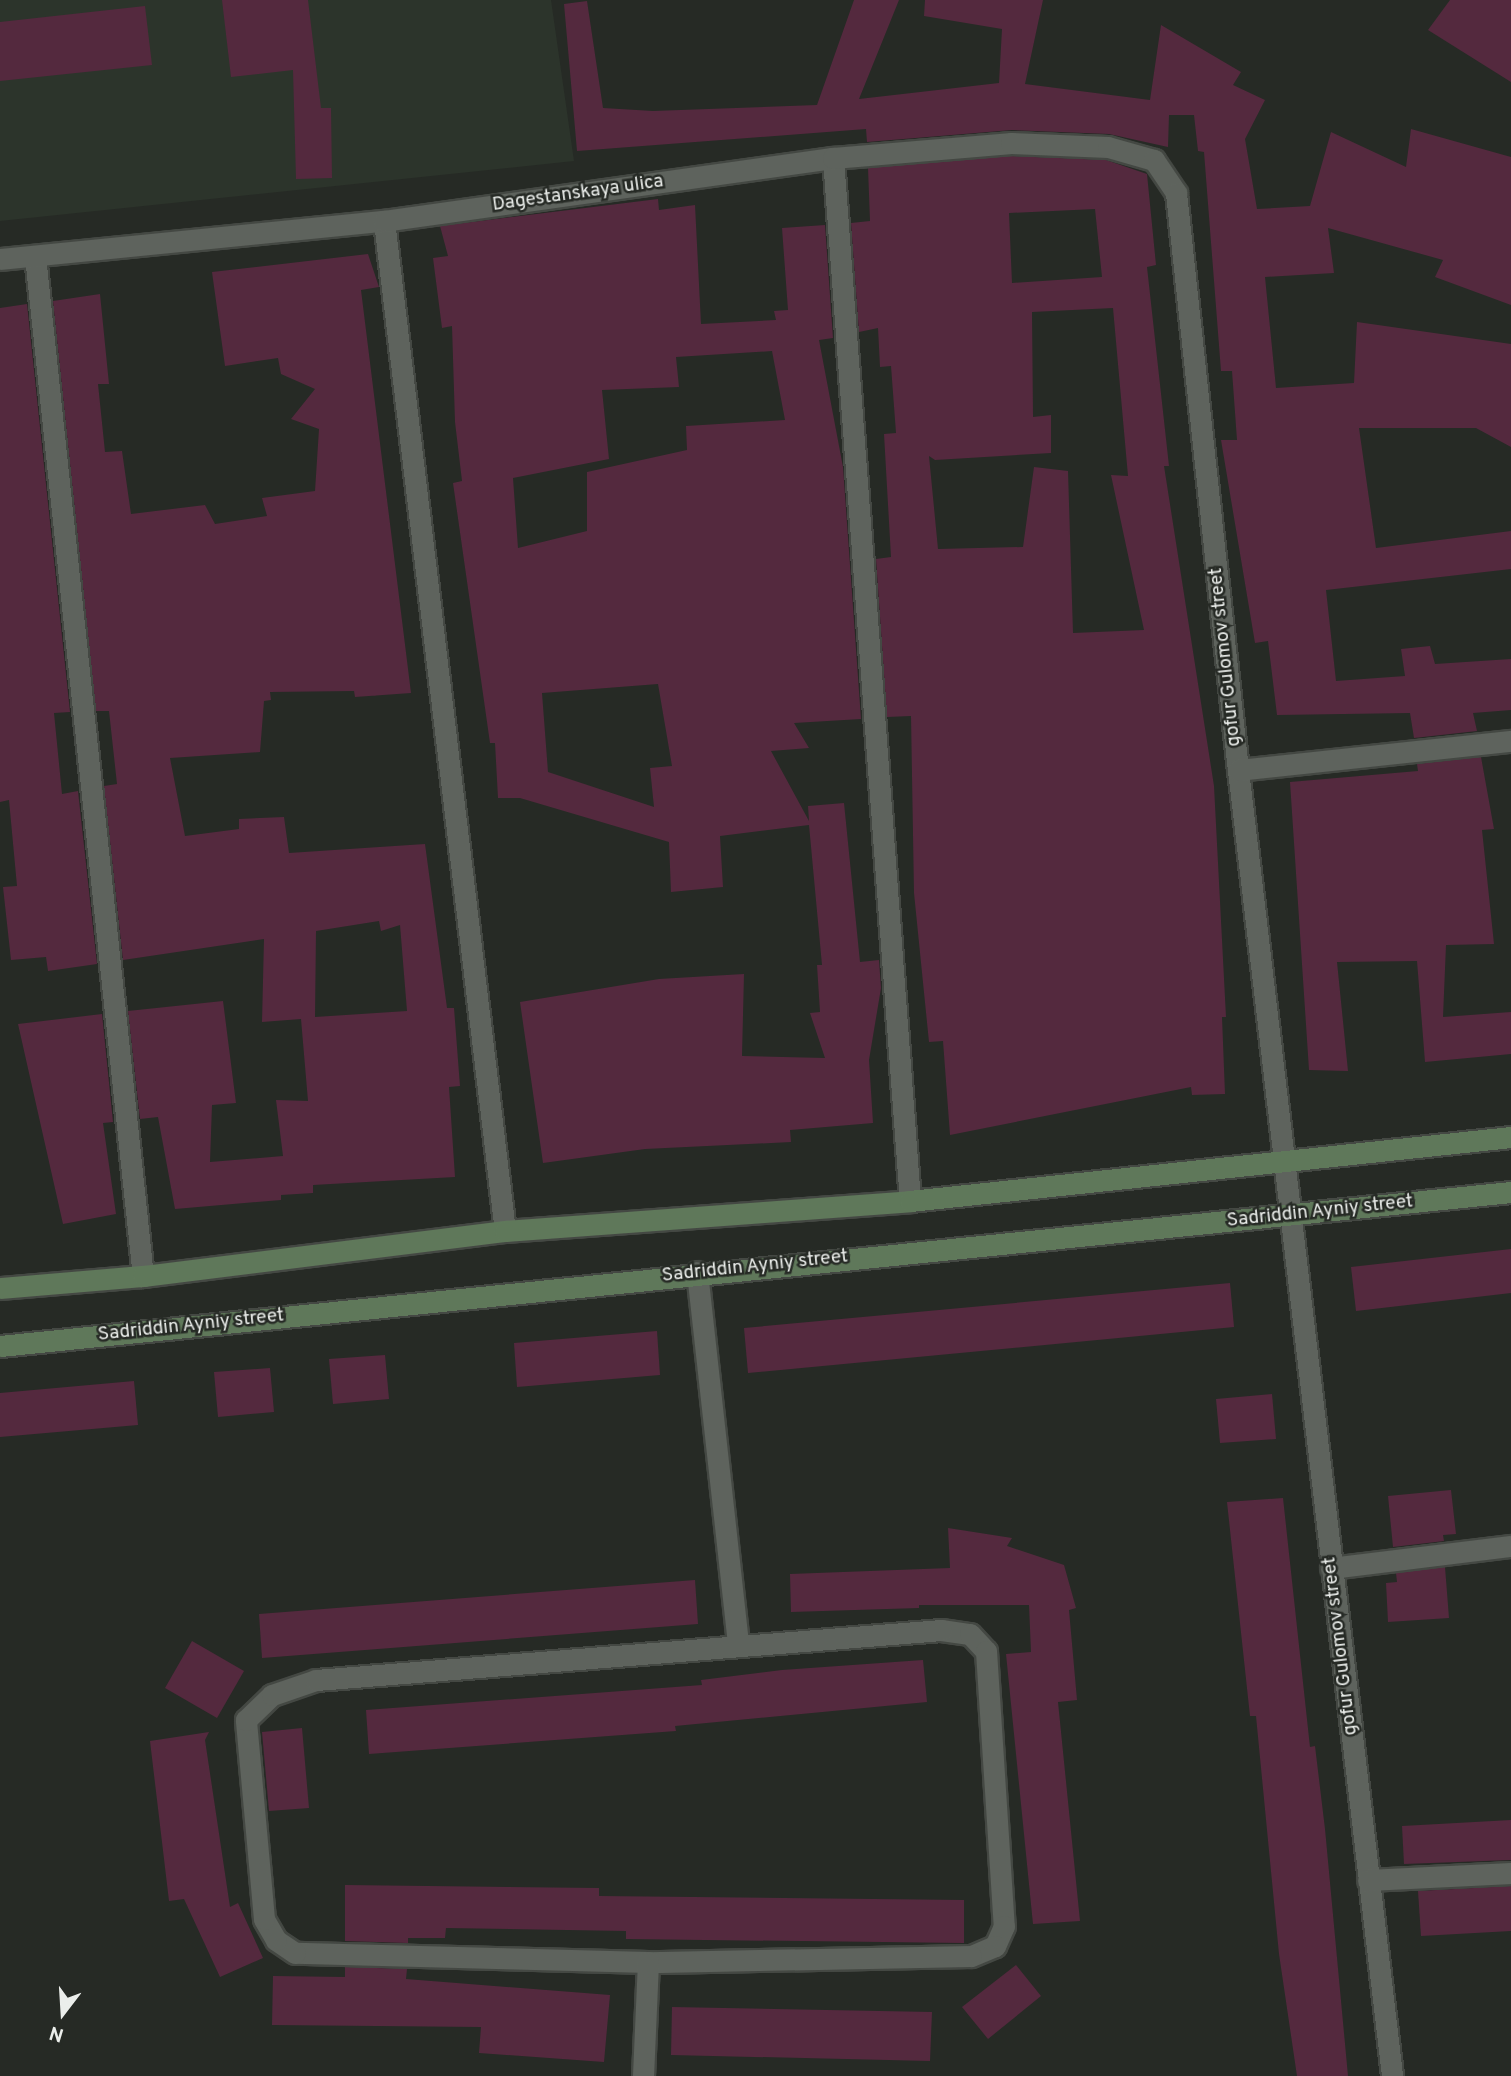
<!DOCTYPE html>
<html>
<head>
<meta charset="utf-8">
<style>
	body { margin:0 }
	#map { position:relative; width:1511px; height:2076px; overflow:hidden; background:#262a25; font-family:Overpass,sans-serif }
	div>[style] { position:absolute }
	.built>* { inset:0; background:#2c342b }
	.building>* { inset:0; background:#54293e }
	.roads { filter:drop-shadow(2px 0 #444843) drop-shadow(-2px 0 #444843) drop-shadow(0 2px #444843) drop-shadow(0 -2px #444843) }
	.minor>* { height:21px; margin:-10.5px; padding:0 10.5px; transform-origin:10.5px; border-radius:10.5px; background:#5e635d }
	.secondary>* { height:21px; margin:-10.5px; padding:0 10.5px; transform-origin:10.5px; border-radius:10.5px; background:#5f785a }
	span { translate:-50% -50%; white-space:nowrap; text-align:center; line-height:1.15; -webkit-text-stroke:5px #262a25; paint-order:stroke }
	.street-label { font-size:19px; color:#ebeeeb }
	.north { position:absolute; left:28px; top:1978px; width:70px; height:70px; -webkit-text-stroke:5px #262a25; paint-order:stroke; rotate:197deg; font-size:19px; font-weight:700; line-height:28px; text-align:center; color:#ebeeeb }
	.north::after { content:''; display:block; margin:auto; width:24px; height:32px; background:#ebeeeb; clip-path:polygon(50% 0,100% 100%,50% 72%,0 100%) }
</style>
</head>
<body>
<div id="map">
	<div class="built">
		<div style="clip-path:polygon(0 0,551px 0,574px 161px,0 221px)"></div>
	</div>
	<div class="building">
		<div style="clip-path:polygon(222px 0,308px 0,321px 108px,331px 108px,332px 178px,296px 179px,293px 70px,231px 77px)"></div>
		<div style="clip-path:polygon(854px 0,899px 0,859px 99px,999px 83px,1002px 29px,924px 16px,925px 0,1043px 0,1025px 84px,1150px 100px,1161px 25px,1241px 72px,1233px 85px,1265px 100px,1245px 139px,1257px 209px,1310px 206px,1331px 132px,1406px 167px,1411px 129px,1511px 157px,1511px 305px,1435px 277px,1443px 260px,1328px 228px,1334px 273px,1265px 277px,1276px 388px,1354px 383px,1357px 322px,1511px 344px,1511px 447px,1476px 428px,1359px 428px,1376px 548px,1511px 531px,1511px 569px,1326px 590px,1336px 681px,1405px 676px,1401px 649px,1430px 646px,1435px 664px,1511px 659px,1511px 710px,1473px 713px,1477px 731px,1414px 738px,1410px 713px,1277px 715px,1268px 641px,1255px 643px,1221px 440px,1237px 440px,1232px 371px,1221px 371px,1204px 152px,1198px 151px,1194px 115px,1169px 115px,1168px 147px,1109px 134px,1012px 130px,867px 142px,866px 129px,577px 151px,564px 4px,587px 1px,603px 108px,653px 111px,817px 105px)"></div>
		<div style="clip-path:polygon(1450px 0,1511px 0,1511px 82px,1428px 30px)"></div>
		<div style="clip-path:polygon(145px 6px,152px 65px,0 81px,0 22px)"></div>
		<div style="clip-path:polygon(evenodd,1011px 156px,1106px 160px,1147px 174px,1156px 265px,1147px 267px,1169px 466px,1164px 466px,1214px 786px,1226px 1017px,1222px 1017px,1225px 1094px,1192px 1095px,1191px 1087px,950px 1135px,943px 1041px,929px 1042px,914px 893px,911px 716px,887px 717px,876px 559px,891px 557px,884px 434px,896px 433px,891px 366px,880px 367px,878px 328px,859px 332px,851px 223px,870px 221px,868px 168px,1011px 156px,1095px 209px,1102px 277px,1012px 283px,1009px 213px,1095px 209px,1011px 156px,1113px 308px,1128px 476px,1111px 475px,1144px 630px,1073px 633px,1068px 471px,1034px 467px,1023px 547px,938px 549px,929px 456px,935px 460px,1051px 453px,1051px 415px,1033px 417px,1032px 312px,1113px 308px)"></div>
		<div style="clip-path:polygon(evenodd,658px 199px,659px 210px,695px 205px,701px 324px,776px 320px,774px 311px,788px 310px,782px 228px,825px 225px,833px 338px,819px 340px,843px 467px,861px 719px,794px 723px,809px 748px,771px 751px,809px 821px,808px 806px,844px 803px,860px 962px,879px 960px,881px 988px,869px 1060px,873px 1123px,790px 1130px,791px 1142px,645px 1149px,543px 1163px,520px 1002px,659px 979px,744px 974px,742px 1056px,825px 1058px,810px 1013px,820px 1012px,817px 965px,822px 965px,809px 825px,720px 836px,723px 887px,671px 892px,669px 842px,520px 798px,498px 798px,495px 743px,490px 743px,453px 483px,462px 481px,455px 422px,452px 326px,442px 328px,433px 258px,448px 256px,440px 226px,658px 199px,772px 351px,785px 420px,686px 426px,687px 450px,587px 472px,587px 531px,518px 548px,513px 478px,609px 459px,602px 390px,679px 387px,676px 357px,772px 351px,658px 199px,658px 684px,672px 766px,650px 768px,654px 807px,548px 772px,542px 693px,658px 684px)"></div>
		<div style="clip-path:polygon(evenodd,368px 254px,379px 287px,361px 290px,411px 693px,355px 697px,354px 691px,270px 692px,271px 700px,264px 701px,260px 752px,170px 758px,185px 836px,239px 829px,239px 819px,284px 817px,289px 853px,425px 844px,447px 1008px,454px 1008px,460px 1086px,449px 1087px,455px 1177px,313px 1185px,313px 1193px,281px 1195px,281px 1200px,175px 1209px,158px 1117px,140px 1119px,128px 1011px,223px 1001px,236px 1103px,212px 1105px,210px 1162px,283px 1156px,276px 1100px,308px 1101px,301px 1019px,262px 1022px,264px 939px,123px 960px,104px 786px,117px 784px,109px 711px,96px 711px,53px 301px,100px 294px,109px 384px,98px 384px,105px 452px,122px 451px,131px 514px,205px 505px,215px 524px,267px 516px,262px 498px,315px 491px,319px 429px,291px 419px,315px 389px,281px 374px,278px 358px,225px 366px,212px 272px,368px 254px,379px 921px,381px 931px,400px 925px,407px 1011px,315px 1017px,316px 931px,379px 921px)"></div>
		<div style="clip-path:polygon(27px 304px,70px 712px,54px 713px,62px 794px,78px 791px,97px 964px,48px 971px,46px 957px,11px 960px,3px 887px,17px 886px,9px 800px,0 802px,0 308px)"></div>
		<div style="clip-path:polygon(1481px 757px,1494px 829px,1482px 830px,1494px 944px,1446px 945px,1443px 1017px,1511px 1012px,1511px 1054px,1425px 1062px,1417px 961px,1337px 962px,1348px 1071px,1309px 1070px,1290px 782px,1418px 771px,1417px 764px)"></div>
		<div style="clip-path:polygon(102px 1014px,113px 1122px,103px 1123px,116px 1214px,63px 1224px,18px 1024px)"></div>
		<div style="clip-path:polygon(1511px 1249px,1511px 1293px,1356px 1311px,1351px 1267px)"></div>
		<div style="clip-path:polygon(1230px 1283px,1234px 1327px,748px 1373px,744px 1328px)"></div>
		<div style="clip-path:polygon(657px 1331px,660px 1375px,517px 1387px,514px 1343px)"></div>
		<div style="clip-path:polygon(385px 1355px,389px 1399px,333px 1404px,329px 1359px)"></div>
		<div style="clip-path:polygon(270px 1368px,274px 1412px,218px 1417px,214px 1372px)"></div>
		<div style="clip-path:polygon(134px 1381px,138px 1425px,0 1437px,0 1393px)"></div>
		<div style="clip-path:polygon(1272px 1394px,1276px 1439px,1220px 1443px,1216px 1399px)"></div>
		<div style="clip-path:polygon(1451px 1490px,1456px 1534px,1443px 1535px,1444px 1541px,1393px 1547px,1388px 1496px)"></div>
		<div style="clip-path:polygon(1283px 1498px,1310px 1747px,1315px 1746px,1325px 1829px,1348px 2076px,1297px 2076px,1279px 1954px,1256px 1716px,1250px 1716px,1227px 1502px)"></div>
		<div style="clip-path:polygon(948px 1528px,1012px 1538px,1007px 1546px,1064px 1565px,1076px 1608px,1069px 1610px,1077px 1700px,1058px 1702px,1080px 1921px,1033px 1924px,1006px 1654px,1031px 1652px,1029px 1605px,919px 1605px,919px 1608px,791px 1612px,790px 1574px,950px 1568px)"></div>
		<div style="clip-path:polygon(1445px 1567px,1449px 1618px,1388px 1622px,1386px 1583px,1397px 1582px,1396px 1573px)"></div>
		<div style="clip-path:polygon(695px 1580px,698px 1624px,262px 1658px,259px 1614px)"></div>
		<div style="clip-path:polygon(192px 1641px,244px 1671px,217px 1718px,165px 1688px)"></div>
		<div style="clip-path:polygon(923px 1660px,927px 1702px,675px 1726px,676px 1731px,369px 1754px,366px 1710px,702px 1685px,701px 1680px,782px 1670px)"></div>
		<div style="clip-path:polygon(302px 1728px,309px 1808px,269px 1811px,262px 1732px)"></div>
		<div style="clip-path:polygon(209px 1732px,205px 1740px,230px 1907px,238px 1903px,263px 1958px,220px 1977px,184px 1899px,169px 1901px,150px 1741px)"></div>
		<div style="clip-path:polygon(1511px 1820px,1511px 1860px,1404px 1864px,1402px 1826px)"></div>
		<div style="clip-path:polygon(345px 1885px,599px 1888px,599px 1896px,964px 1900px,964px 1943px,626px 1939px,626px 1931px,446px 1928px,445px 1938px,408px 1938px,408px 1943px,345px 1941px)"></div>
		<div style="clip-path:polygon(1511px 1886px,1511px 1931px,1421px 1936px,1418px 1891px)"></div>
		<div style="clip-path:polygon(1016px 1965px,1041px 1996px,988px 2039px,962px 2007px)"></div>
		<div style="clip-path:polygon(345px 1967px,407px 1969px,406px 1979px,610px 1995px,604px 2062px,479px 2053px,481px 2027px,272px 2025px,273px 1976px,345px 1977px)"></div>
		<div style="clip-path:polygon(672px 2007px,932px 2012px,930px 2061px,671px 2055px)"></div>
	</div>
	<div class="roads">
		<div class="minor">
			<div style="left:833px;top:158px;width:1046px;rotate:85.78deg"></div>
			<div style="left:384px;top:221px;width:1017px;rotate:83.17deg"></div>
			<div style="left:35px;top:256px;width:1026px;rotate:83.96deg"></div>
			<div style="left:0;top:259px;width:386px;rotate:-5.7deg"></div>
			<div style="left:384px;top:221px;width:453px;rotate:-8deg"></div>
			<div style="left:833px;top:158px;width:179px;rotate:-4.8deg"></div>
			<div style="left:1011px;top:143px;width:97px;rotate:2.4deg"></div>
			<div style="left:1108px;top:147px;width:48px;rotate:15.8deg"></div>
			<div style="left:1154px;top:160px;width:40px;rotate:56deg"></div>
			<div style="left:1176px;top:193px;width:580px;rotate:83.87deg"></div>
			<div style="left:1238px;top:770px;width:1315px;rotate:83.27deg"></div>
			<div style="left:1238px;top:770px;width:275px;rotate:-6.1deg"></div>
			<div style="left:697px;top:1272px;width:374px;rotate:83.7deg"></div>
			<div style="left:1331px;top:1568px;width:181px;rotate:-7deg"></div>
			<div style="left:941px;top:1630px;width:29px;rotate:8deg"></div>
			<div style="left:970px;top:1634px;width:23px;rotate:47deg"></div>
			<div style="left:986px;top:1651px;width:276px;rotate:86.3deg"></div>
			<div style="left:1004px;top:1926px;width:22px;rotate:114deg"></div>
			<div style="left:995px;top:1946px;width:26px;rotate:157deg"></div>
			<div style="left:971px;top:1956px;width:323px;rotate:178.9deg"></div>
			<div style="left:648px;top:1962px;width:353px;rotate:-178.5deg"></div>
			<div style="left:295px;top:1953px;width:23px;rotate:-146deg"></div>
			<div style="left:276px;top:1940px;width:24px;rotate:-120deg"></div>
			<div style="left:264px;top:1919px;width:200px;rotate:-95.2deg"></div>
			<div style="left:246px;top:1720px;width:36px;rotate:-44deg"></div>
			<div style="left:272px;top:1695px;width:46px;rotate:-18.8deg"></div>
			<div style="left:316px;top:1680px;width:627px;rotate:-4.57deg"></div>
			<div style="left:1368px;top:1880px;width:143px;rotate:-2.8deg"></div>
			<div style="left:643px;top:2076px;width:114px;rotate:-87.5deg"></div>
		</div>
		<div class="secondary">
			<div style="left:0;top:1288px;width:144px;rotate:-4.8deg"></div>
			<div style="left:143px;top:1276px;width:365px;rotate:-7.1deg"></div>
			<div style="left:505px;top:1231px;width:406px;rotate:-4.2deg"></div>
			<div style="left:910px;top:1201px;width:604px;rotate:-6.08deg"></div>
			<div style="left:0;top:1346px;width:1519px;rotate:-5.82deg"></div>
		</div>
	</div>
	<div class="street-label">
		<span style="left:578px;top:194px;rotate:-8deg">Dagestanskaya ulica</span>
		<span style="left:1226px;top:657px;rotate:-96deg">gofur Gulomov street</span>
		<span style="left:1320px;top:1212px;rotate:-6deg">Sadriddin Ayniy street</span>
		<span style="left:755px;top:1267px;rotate:-6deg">Sadriddin Ayniy street</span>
		<span style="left:191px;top:1326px;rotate:-6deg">Sadriddin Ayniy street</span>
		<span style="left:1341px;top:1646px;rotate:-97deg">gofur Gulomov street</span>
	</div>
	<div class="north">N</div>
</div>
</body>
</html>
